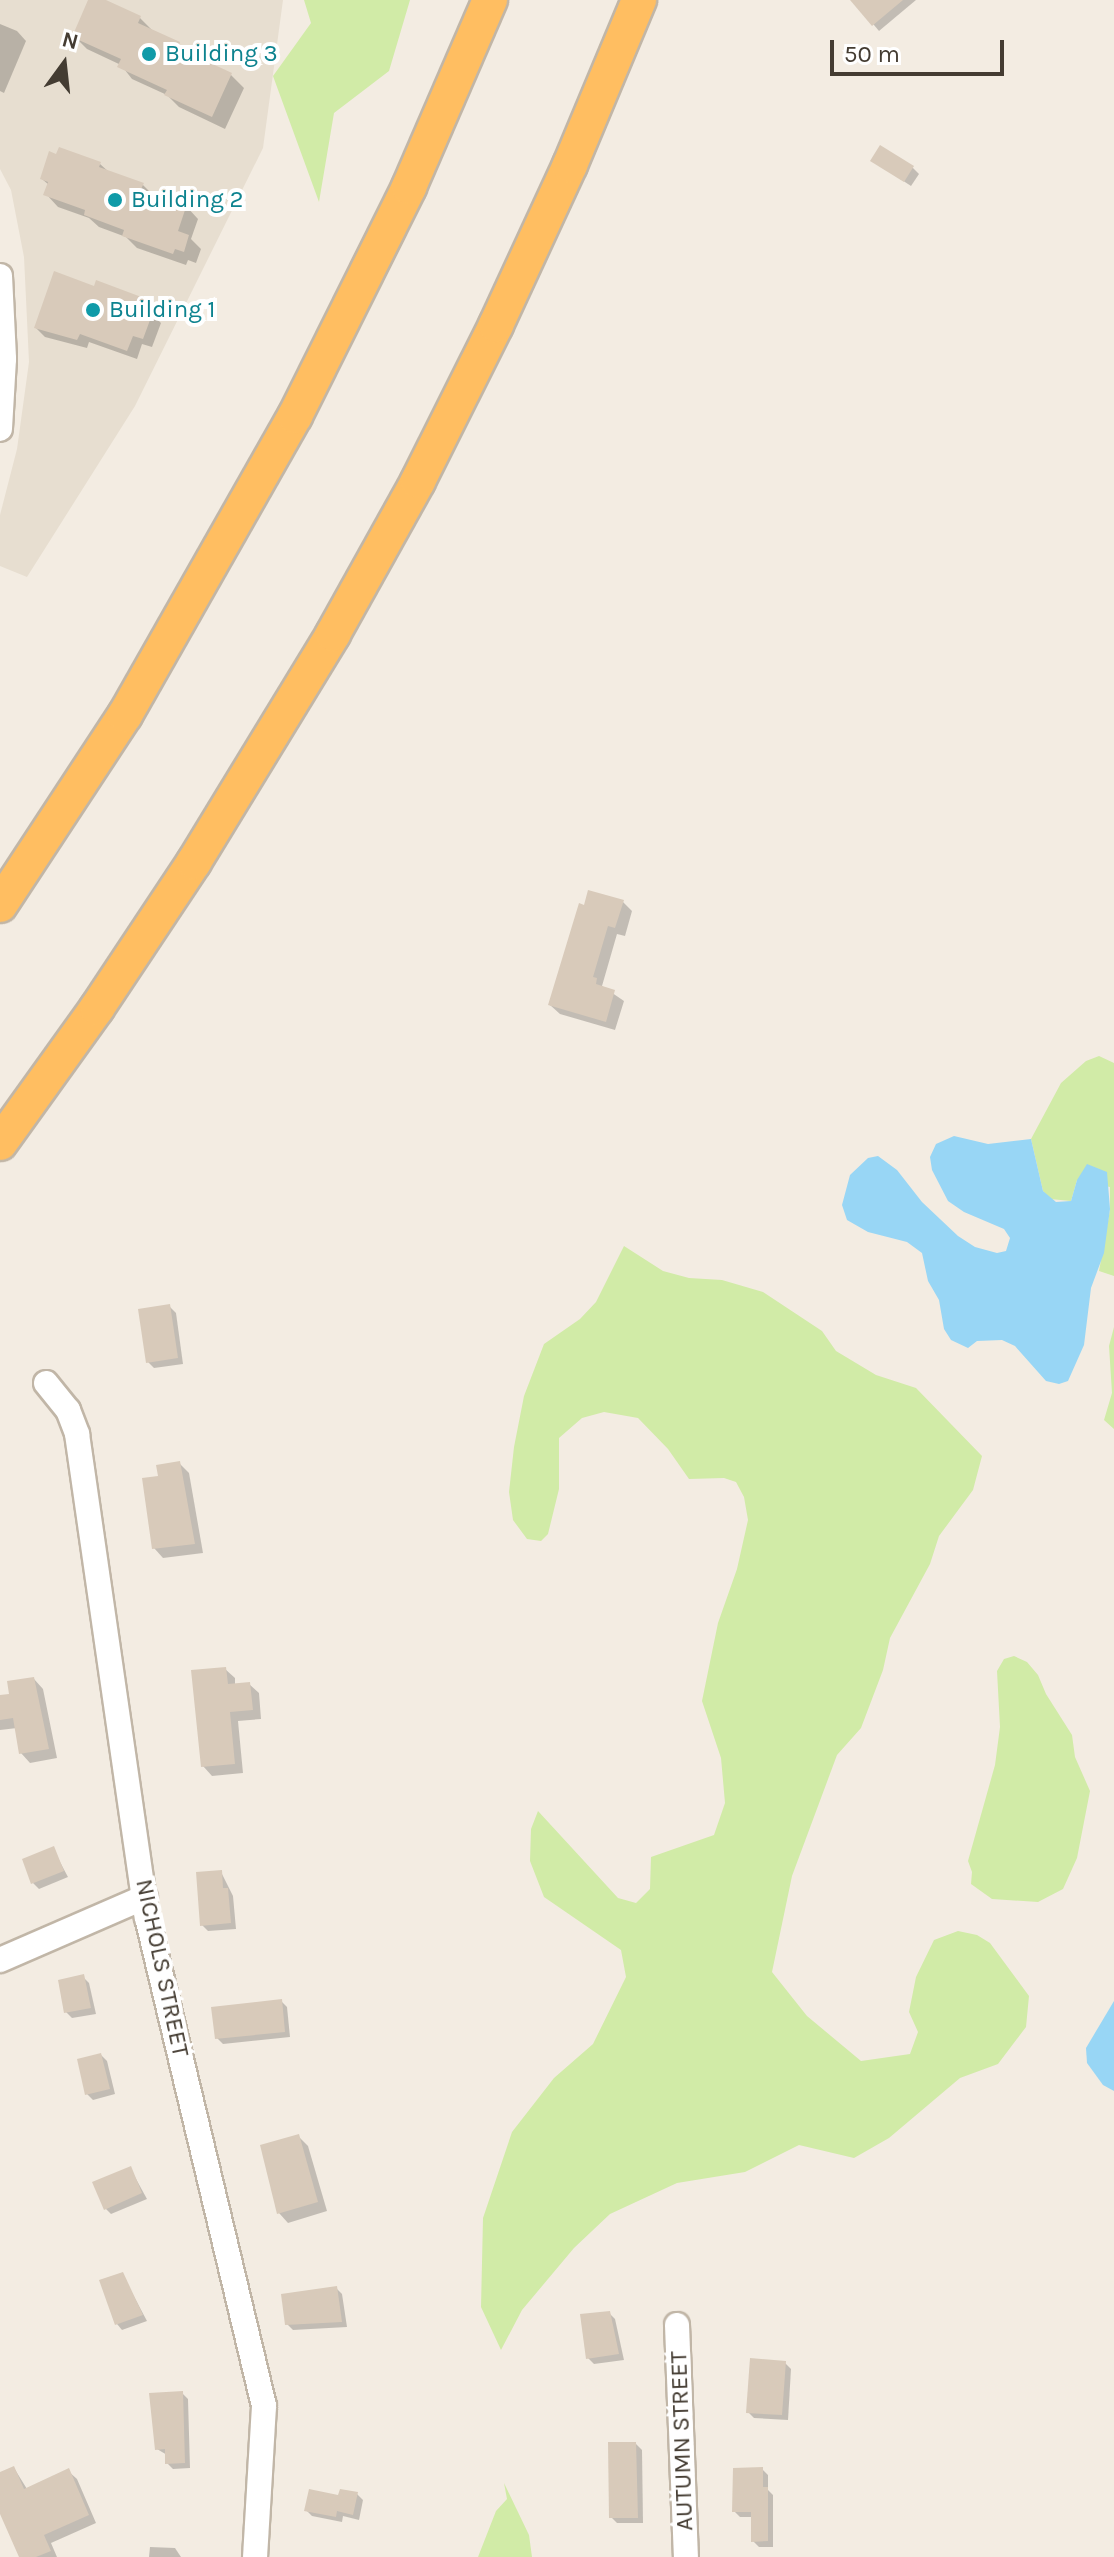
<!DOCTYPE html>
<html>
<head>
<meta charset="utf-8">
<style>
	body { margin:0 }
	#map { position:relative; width:1114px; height:2557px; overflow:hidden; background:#f3ece2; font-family:Karla,sans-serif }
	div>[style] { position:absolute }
	.residential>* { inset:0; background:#e7ded0 }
	.green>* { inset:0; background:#d1eba7 }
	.water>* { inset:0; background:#98d6f5 }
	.shadow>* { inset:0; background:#0003 }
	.building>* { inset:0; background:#d8caba }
	.roads { filter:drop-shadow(2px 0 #c1b6a7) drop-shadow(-2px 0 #c1b6a7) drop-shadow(0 2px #c1b6a7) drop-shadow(0 -2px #c1b6a7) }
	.minor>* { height:24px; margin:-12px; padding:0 12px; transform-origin:12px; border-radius:12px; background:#fff }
	.highway>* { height:34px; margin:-17px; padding:0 17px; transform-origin:17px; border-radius:17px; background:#ffbe61 }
	.dots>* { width:22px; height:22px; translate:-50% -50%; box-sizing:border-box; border:4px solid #fff; border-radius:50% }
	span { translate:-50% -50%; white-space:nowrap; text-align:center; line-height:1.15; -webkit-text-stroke:8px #fff; paint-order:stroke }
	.culture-label { font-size:24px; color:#0d838f }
	.left { translate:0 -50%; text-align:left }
	.street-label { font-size:24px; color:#443c32 }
	.north { position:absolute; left:24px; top:24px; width:80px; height:80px; -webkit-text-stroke:6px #fff; paint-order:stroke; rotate:15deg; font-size:22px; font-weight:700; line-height:32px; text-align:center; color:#443c32 }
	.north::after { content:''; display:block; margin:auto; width:28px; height:36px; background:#443c32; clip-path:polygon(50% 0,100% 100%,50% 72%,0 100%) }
	.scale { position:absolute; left:830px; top:40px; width:174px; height:36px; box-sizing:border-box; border:4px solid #443c32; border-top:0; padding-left:10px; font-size:24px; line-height:28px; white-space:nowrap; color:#443c32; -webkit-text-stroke:6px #fff; paint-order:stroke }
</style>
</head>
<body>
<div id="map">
	<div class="residential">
		<div style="clip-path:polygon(0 0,283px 0,263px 148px,135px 406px,27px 577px,0 566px,0 515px,17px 449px,29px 362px,24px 257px,11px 190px,0 169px)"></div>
	</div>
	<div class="green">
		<div style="clip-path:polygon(304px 0,410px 0,389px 71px,334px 113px,319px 202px,273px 76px,311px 23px)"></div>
		<div style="clip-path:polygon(1099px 1056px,1114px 1063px,1114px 1276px,1099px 1271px,1110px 1210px,1110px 1187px,1077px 1180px,1071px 1201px,1050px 1199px,1043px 1191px,1031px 1139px,1061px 1083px,1086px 1061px)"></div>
		<div style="clip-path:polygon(624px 1246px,663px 1271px,689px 1278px,722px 1280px,763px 1292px,822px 1331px,836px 1351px,876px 1375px,916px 1388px,982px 1456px,973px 1490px,939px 1536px,930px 1564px,890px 1638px,883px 1670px,861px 1728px,837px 1755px,792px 1876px,772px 1972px,807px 2016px,861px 2061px,910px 2054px,918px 2032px,909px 2012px,916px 1977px,934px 1940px,958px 1931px,977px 1935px,990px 1943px,1029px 1996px,1026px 2027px,998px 2064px,960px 2078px,889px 2138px,854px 2158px,799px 2145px,745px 2172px,677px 2183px,610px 2214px,574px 2248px,522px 2310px,501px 2350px,481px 2307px,483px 2218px,512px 2132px,554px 2078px,593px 2044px,626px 1977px,621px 1950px,544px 1897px,530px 1861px,531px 1829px,538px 1811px,618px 1898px,636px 1903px,650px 1889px,651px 1857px,714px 1835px,725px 1803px,721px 1758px,702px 1701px,718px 1623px,737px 1569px,748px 1520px,744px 1497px,736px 1482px,724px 1478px,689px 1479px,668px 1449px,638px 1418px,604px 1412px,582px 1418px,559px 1438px,559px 1489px,548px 1534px,541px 1541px,527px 1539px,513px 1520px,509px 1492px,514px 1447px,524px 1396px,544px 1344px,580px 1319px,596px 1302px)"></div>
		<div style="clip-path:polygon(1114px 1327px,1114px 1429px,1104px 1420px,1112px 1393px,1109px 1346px)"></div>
		<div style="clip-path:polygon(1014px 1656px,1027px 1662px,1038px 1675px,1046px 1694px,1072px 1735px,1075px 1757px,1090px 1791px,1077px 1858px,1063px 1889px,1038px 1902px,992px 1899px,971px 1884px,972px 1872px,968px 1861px,995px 1765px,1000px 1727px,997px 1671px,1004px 1659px)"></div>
		<div style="clip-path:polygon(504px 2483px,529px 2535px,532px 2557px,478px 2557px,496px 2511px,507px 2499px)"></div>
	</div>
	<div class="water">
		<div style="clip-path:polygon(954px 1136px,988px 1144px,1031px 1139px,1043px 1191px,1056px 1202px,1071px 1201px,1077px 1180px,1087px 1164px,1107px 1172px,1110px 1209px,1104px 1253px,1091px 1288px,1084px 1345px,1068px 1381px,1059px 1384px,1046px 1381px,1015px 1346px,1002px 1340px,977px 1341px,968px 1348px,951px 1340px,944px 1329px,939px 1300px,928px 1281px,922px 1253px,907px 1242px,868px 1232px,847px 1220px,842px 1205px,850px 1175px,868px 1158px,878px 1156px,897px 1170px,922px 1202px,958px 1236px,975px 1247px,997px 1253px,1006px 1251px,1010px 1238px,1004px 1229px,964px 1212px,948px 1201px,932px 1170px,930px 1157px,936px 1144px)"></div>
		<div style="clip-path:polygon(1114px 2001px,1114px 2091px,1103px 2085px,1087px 2063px,1086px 2048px)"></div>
	</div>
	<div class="shadow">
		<div style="clip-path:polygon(91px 0,101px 0,140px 18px,152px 30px,179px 44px,193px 57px,231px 75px,244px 88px,225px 129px,179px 107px,167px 95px,132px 79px,121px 65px,87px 49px,74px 36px)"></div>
		<div style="clip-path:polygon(853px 0,916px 0,879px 31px)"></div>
		<div style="clip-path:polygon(0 24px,17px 31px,26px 41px,4px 93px,0 91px)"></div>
		<div style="clip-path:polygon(60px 149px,100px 164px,110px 173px,142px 184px,153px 195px,186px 206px,198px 219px,191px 239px,201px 249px,196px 263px,188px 260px,186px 265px,137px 248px,126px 237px,99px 227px,89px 218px,58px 207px,46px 194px,49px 185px,42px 179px)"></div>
		<div style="clip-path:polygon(873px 161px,913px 168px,919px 174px,911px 186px)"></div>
		<div style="clip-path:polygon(95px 289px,143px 300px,152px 309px,151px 313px,161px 323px,152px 347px,142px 344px,137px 359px,89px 342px,87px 348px,45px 337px,36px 328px)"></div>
		<div style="clip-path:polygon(623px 902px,632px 911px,625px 936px,617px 934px,602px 986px,624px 1001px,615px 1030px,560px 1014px,550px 1005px)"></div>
		<div style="clip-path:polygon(170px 1307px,176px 1313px,183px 1364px,154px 1368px,148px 1362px)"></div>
		<div style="clip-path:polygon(180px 1464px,189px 1473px,203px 1553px,163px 1558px,154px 1548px,160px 1478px)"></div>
		<div style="clip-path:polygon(225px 1669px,235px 1678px,235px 1685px,249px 1684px,259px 1693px,261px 1719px,238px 1721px,243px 1773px,212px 1776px,203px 1766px)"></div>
		<div style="clip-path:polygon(34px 1679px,43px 1689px,57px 1758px,30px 1763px,21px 1753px,17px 1728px,0 1730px,0 1697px,12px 1695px)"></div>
		<div style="clip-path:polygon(53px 1849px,68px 1877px,39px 1889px,33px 1883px)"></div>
		<div style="clip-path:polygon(221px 1872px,233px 1896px,236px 1929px,208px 1931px,202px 1925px)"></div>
		<div style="clip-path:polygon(83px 1977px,89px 1983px,96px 2014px,72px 2018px,66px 2012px)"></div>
		<div style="clip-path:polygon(281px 2001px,287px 2007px,290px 2037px,223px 2044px,217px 2038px)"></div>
		<div style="clip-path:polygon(101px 2055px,107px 2061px,115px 2094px,93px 2100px,87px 2094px)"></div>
		<div style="clip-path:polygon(298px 2136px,308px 2146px,327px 2211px,288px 2223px,279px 2213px)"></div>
		<div style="clip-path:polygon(130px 2168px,147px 2199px,111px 2214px,105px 2208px)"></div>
		<div style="clip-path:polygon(122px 2274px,147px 2321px,122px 2330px,117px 2324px)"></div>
		<div style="clip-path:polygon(336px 2288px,342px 2294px,347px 2327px,293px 2330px,287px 2324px)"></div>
		<div style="clip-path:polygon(609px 2313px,615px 2319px,624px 2360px,594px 2364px,588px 2358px)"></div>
		<div style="clip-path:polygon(785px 2363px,791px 2369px,788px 2420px,754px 2418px,748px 2412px)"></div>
		<div style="clip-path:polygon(182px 2393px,188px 2399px,190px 2468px,173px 2469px,167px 2463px,167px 2455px,157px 2449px)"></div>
		<div style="clip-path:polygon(636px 2444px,642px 2450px,643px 2523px,617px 2523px,611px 2517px)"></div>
		<div style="clip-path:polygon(14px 2468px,27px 2489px,68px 2471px,77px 2479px,96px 2523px,51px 2543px,57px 2557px,21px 2557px,0 2509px,0 2474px)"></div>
		<div style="clip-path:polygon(762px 2469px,768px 2475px,768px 2490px,773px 2495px,773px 2547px,759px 2547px,753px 2541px,753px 2517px,740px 2517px,734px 2511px)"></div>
		<div style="clip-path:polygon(357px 2494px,363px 2500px,359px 2520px,343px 2516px,342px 2522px,312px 2516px,306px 2510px)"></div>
		<div style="clip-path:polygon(150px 2547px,175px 2548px,181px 2557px,149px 2557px)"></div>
	</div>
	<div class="building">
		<div style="clip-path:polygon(88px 0,106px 0,141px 16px,138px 23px,180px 42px,178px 48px,232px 73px,212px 117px,164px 95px,167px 90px,117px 67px,121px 59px,72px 37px)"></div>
		<div style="clip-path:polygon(850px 0,903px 0,872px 26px)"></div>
		<div style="clip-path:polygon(880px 145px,914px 166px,904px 182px,870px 161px)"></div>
		<div style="clip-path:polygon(59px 147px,101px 162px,99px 167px,144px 183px,141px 189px,187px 204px,178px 231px,189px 235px,184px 252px,175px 249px,173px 254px,122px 236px,124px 230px,84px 215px,85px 210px,43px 195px,48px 182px,40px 179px,49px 151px,56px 154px)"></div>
		<div style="clip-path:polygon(54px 271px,94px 286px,96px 280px,144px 298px,141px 307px,153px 312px,143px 339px,133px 336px,127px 351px,80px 334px,77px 340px,34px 328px)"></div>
		<div style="clip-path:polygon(588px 890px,624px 900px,615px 928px,608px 926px,593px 977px,597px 978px,596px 984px,615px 990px,606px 1022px,548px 1005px,579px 903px,584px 905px)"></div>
		<div style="clip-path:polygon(170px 1304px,178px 1358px,146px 1363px,138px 1309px)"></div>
		<div style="clip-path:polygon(180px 1461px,195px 1544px,152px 1549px,142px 1478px,158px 1476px,156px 1465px)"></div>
		<div style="clip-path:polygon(226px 1667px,228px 1684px,250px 1682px,253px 1710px,230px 1712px,235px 1764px,201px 1767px,191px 1670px)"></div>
		<div style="clip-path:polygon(34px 1677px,49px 1749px,19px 1754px,13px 1718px,0 1720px,0 1695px,9px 1694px,7px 1681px)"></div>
		<div style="clip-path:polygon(54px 1846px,64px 1871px,31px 1884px,22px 1859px)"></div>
		<div style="clip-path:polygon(222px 1870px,223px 1888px,228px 1888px,231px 1923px,200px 1926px,196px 1872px)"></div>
		<div style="clip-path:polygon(84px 1974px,91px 2008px,64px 2013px,58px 1980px)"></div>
		<div style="clip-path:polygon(282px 1999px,285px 2032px,215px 2039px,211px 2007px)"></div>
		<div style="clip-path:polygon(101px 2053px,110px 2089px,85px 2095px,77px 2059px)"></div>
		<div style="clip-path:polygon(299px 2134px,318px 2202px,277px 2214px,260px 2145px)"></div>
		<div style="clip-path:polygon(131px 2166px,142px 2193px,104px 2210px,92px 2182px)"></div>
		<div style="clip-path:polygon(123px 2272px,143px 2315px,115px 2325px,99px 2280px)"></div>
		<div style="clip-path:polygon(337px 2286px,342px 2322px,285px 2325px,281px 2294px)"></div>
		<div style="clip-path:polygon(610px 2311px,619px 2354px,586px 2359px,580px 2314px)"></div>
		<div style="clip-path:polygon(750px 2358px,786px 2361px,782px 2415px,746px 2413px)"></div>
		<div style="clip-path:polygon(183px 2391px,185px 2463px,165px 2464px,165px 2449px,155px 2450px,149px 2393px)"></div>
		<div style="clip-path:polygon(608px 2442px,636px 2442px,638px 2518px,609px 2518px)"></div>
		<div style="clip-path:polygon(14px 2466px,24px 2489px,69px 2468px,89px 2515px,44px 2535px,51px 2551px,36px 2557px,19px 2557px,0 2514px,0 2472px)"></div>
		<div style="clip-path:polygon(763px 2467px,763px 2487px,768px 2487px,768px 2541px,751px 2542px,751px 2512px,732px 2512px,733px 2468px)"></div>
		<div style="clip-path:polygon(309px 2489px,338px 2495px,340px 2489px,358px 2492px,353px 2515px,337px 2511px,336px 2517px,304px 2511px)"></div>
	</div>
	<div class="roads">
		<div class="minor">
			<div style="left:0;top:276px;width:83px;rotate:87.2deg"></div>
			<div style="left:4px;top:359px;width:70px;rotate:93.3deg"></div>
			<div style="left:46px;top:1383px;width:35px;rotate:51deg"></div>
			<div style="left:68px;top:1410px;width:26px;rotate:69deg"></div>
			<div style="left:77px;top:1434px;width:488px;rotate:81.8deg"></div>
			<div style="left:147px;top:1917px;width:503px;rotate:76.54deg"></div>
			<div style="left:264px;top:2406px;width:151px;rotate:93.4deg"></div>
			<div style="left:0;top:1960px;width:158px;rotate:-23.5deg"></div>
			<div style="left:677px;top:2325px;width:232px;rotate:87.8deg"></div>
		</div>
		<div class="highway">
			<div style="left:0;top:905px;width:227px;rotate:-56.7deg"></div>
			<div style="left:125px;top:715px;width:344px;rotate:-60.4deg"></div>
			<div style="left:295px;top:416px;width:256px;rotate:-63.5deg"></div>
			<div style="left:409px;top:187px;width:204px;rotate:-66.6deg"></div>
			<div style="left:0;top:1143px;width:166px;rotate:-54.3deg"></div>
			<div style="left:97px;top:1008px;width:175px;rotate:-56.4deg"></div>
			<div style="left:194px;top:862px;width:267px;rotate:-58.6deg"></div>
			<div style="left:333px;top:634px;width:175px;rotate:-60.9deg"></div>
			<div style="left:418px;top:481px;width:174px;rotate:-63.4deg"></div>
			<div style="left:496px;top:325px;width:176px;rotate:-65.2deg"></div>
			<div style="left:570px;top:165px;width:179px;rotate:-67.3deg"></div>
		</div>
	</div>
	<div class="dots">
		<div style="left:149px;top:54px;background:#0f9aa8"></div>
		<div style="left:115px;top:200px;background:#0f9aa8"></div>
		<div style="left:93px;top:310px;background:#0f9aa8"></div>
	</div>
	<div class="culture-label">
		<span class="left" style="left:165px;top:54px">Building 3</span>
		<span class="left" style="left:131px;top:200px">Building 2</span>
		<span class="left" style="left:109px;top:310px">Building 1</span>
	</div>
	<div class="street-label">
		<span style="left:162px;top:1968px;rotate:78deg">NICHOLS STREET</span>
		<span style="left:682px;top:2441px;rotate:-92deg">AUTUMN STREET</span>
	</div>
	<div class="north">N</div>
	<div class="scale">50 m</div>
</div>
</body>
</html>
